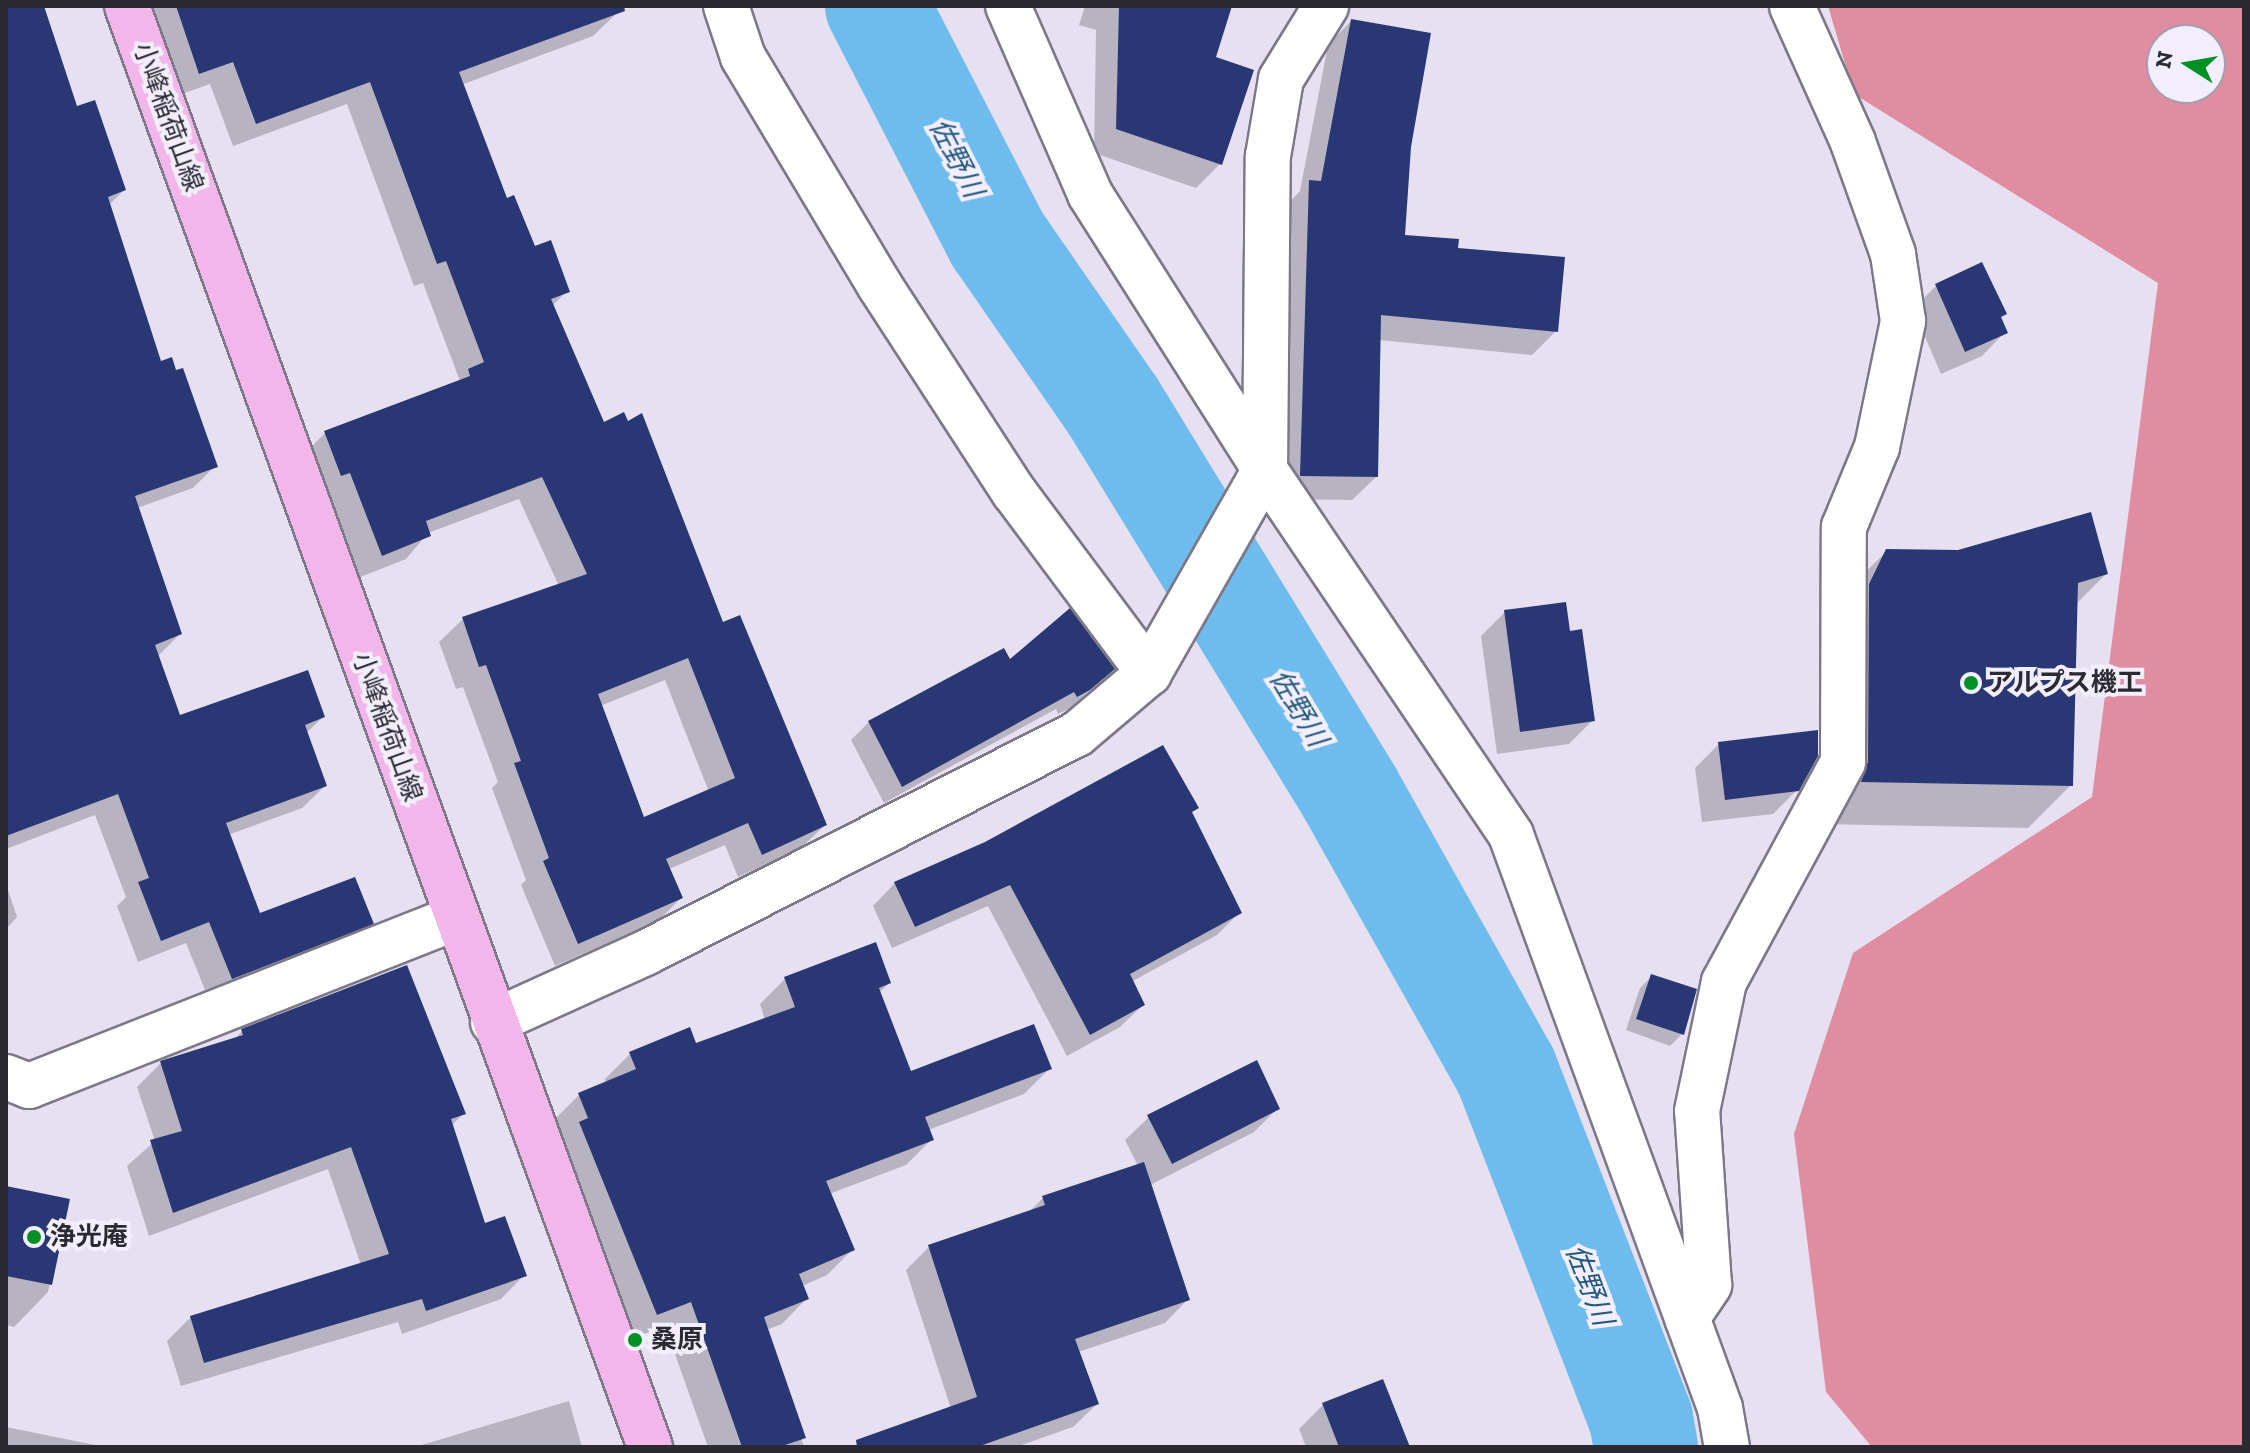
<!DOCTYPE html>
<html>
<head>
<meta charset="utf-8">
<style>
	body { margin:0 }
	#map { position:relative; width:2250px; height:1453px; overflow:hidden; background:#e6e0f1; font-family:"Zilla Slab","Noto Sans JP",serif }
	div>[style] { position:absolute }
	.forest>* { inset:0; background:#e08ca1 }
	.shadow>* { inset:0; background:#0003 }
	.river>* { height:104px; margin:-52px; padding:0 52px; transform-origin:52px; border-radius:52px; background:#6ebbed }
	.building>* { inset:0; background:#293874 }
	.roads { filter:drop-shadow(2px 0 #7d7887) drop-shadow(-2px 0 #7d7887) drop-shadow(0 2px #7d7887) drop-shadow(0 -2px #7d7887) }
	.minor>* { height:44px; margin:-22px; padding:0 22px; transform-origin:22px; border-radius:22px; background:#fff }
	.major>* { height:44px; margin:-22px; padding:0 22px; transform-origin:22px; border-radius:22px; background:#f2b6ea }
	.dots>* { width:22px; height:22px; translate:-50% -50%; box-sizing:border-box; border:4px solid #f3eefe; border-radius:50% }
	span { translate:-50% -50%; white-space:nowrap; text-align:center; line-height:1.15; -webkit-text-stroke:8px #f3eefe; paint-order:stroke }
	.street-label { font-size:26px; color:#2c2a31 }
	.poi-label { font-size:26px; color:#2c2a31; font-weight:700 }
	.left { translate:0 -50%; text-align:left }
	.water-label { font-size:28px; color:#225a7c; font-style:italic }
	.frame { position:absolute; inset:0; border:8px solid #2c2a31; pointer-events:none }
	.north { position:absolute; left:2146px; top:24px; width:80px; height:80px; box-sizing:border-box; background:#f3eefe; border:2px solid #a3a0ac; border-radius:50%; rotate:281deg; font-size:22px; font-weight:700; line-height:32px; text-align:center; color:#2c2a31 }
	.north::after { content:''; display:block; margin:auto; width:28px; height:36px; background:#009023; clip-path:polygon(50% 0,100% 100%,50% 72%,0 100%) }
</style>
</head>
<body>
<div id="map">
	<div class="forest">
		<div style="clip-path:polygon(evenodd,1828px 6px,2244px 6px,2244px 1447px,1872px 1447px,1826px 1392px,1794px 1134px,1853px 953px,2092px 797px,2158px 283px,1854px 94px,1828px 6px,2162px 40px,2210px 40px,2210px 88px,2162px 88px,2162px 40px)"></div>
	</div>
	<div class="shadow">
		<div style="clip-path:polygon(6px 6px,42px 6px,76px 109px,124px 190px,109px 205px,160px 363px,215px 466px,193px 488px,137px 508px,180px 634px,157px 657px,179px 717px,323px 717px,306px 733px,325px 786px,302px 808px,228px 835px,259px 915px,371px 923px,349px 946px,209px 1000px,186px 943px,138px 962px,117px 906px,126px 897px,95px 815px,6px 849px)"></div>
		<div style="clip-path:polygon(evenodd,145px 6px,609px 6px,616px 14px,593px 36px,461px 85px,506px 200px,534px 249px,567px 291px,552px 306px,603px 425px,722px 625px,825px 825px,801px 848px,738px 877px,725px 845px,669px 869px,681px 898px,658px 921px,555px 966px,521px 885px,526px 880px,492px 788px,498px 782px,463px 687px,456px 689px,439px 642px,463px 619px,559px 586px,519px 499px,428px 533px,406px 559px,358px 578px,327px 495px,302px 456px,325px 433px,460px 381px,423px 283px,414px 286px,347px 104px,233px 146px,210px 84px,176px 96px,145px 6px,665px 680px,709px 792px,643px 820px,600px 706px,665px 680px)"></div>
		<div style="clip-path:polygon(1085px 6px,1230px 6px,1214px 59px,1220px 164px,1196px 188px,1094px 153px,1096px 30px,1079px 25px)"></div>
		<div style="clip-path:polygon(1351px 21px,1409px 147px,1403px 236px,1456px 250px,1556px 331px,1532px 355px,1379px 340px,1376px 477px,1352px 500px,1277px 499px,1286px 206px,1300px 191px,1328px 45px)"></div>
		<div style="clip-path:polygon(1937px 285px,2000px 318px,2005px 332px,1982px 356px,1941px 374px,1913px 309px)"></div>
		<div style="clip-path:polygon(1887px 551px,2106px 574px,2076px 604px,2071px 785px,2028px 828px,1819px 824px,1843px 594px)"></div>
		<div style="clip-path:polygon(1505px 612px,1569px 633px,1593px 720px,1569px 744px,1497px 754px,1481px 636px)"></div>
		<div style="clip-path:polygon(1009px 662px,1112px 669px,1070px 708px,1058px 714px,1056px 709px,884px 803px,851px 740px,869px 722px)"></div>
		<div style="clip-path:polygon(1719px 744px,1797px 790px,1773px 814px,1702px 822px,1695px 768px)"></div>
		<div style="clip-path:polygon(1197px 807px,1190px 814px,1239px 913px,1217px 935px,1131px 982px,1143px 1005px,1120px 1027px,1067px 1056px,988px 906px,892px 948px,873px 906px,895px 883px)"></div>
		<div style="clip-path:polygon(6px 884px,17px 917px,6px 929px)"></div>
		<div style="clip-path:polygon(1651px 977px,1682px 1034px,1670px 1046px,1626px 1030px,1640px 988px)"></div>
		<div style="clip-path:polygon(785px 979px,889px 983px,879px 993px,910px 1074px,1050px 1068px,1024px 1094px,928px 1130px,931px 1140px,906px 1165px,829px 1194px,852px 1250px,827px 1275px,802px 1286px,807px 1298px,782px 1324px,766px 1330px,804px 1447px,708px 1447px,665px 1326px,631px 1339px,554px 1120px,579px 1095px,606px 1084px,605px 1079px,630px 1054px,695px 1045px,765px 1020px,760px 1004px)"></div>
		<div style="clip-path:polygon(242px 1031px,463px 1114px,451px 1126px,484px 1225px,524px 1275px,501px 1299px,402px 1334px,398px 1322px,181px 1386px,167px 1341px,191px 1317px,361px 1265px,328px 1169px,149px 1236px,127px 1166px,155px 1141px,137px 1087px,161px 1063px,234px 1040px)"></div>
		<div style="clip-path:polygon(1278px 1108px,1254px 1132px,1150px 1185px,1188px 1299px,1165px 1323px,1078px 1352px,1097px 1404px,1073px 1427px,1016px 1447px,930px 1447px,951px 1409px,906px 1270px,929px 1247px,1028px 1213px,1043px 1198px,1138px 1166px,1125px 1140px,1149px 1117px)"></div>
		<div style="clip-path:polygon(6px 1188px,67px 1200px,48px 1292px,14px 1327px,6px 1325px)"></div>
		<div style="clip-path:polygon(1382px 1382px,1398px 1447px,1306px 1447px,1299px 1429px,1323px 1405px)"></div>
		<div style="clip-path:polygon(569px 1401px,582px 1447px,415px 1447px)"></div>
		<div style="clip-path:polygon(6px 1427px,100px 1446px,6px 1447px)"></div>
	</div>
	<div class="river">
		<div style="left:877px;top:6px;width:263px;rotate:62.7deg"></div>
		<div style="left:998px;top:240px;width:202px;rotate:55.3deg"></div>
		<div style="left:1113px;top:406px;width:454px;rotate:58.5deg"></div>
		<div style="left:1350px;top:793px;width:319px;rotate:60.7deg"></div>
		<div style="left:1506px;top:1071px;width:373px;rotate:68.8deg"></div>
		<div style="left:1641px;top:1419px;width:28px;rotate:80deg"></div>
	</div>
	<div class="building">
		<div style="clip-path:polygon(6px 6px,44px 6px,77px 106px,95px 100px,126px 190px,108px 197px,161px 361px,172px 357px,176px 370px,183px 368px,218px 467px,135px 496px,182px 634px,155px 645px,180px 715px,308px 670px,325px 717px,305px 725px,327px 786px,226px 823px,260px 913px,355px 877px,374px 924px,232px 979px,209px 922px,161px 941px,138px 882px,149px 878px,118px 794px,6px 836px)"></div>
		<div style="clip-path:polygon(evenodd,176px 6px,624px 6px,625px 11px,459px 72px,507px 198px,514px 195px,535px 246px,551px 240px,570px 292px,551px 299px,604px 422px,624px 412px,628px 421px,642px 413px,723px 622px,740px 615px,827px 825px,762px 855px,748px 823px,666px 859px,683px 898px,578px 944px,543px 861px,549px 858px,514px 763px,521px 761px,486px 665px,479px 667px,462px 617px,587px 574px,542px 477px,426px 521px,431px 536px,382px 556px,350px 473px,341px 476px,324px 431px,470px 376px,468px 369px,484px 362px,446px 261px,437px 264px,370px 82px,256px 124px,233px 62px,199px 74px,176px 6px,688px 658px,735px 778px,644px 817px,598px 694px,688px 658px)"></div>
		<div style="clip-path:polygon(1119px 6px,1232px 6px,1216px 57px,1254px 70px,1222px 165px,1116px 129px)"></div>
		<div style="clip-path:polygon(1351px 19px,1431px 33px,1411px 147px,1405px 235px,1459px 239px,1458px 248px,1565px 257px,1558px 332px,1381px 315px,1378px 477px,1300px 476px,1309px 180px,1321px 181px)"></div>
		<div style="clip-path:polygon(1982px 262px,2007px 314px,2001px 317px,2008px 333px,1965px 352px,1935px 284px)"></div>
		<div style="clip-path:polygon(2091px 512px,2108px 574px,2078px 583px,2073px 786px,1861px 782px,1868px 762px,1869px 584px,1886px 549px,1958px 550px)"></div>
		<div style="clip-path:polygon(1566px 602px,1570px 631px,1582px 629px,1595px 721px,1520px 732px,1504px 610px)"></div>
		<div style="clip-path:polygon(1070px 608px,1115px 669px,1090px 690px,1077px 697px,1074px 692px,902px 787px,868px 721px,1004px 648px,1010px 659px)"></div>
		<div style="clip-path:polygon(1818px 730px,1818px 756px,1799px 791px,1725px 800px,1718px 742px)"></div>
		<div style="clip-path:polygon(1163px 745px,1199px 808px,1192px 812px,1242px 913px,1130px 974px,1145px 1005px,1090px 1035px,1010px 885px,915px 927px,894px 882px,985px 842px)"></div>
		<div style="clip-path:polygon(876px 942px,891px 983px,879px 988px,911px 1071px,1034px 1024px,1052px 1069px,925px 1117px,934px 1140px,826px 1181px,855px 1250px,799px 1274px,809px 1299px,764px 1317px,806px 1438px,779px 1447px,742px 1447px,691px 1302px,657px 1315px,579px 1122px,588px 1118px,578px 1093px,636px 1069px,629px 1052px,690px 1027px,696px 1043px,795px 1007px,784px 977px)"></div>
		<div style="clip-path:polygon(407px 965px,466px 1114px,451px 1119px,485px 1223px,505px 1216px,527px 1276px,426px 1311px,422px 1299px,204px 1363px,190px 1316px,389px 1254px,351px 1147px,173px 1213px,150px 1140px,182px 1131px,160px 1061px,243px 1035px,241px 1029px)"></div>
		<div style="clip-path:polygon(1651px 974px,1697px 989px,1684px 1035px,1636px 1019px)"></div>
		<div style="clip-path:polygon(1257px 1060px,1280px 1109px,1172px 1164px,1147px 1115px)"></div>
		<div style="clip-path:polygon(1144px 1162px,1190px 1300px,1075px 1339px,1099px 1404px,977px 1447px,857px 1447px,856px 1440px,977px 1397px,928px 1245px,1045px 1205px,1042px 1196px)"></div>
		<div style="clip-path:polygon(6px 1186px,70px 1199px,52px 1285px,6px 1276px)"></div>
		<div style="clip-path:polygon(1383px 1379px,1410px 1447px,1339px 1447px,1322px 1403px)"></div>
	</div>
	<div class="roads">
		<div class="minor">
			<div style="left:726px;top:6px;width:54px;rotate:71.6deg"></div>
			<div style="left:743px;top:57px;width:267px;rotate:59.1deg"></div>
			<div style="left:880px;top:286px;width:246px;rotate:57deg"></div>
			<div style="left:1014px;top:492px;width:226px;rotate:53.3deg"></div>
			<div style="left:1008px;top:6px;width:205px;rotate:66.4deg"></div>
			<div style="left:1090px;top:194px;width:327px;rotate:57.6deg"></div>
			<div style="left:1265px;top:470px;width:440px;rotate:56deg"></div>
			<div style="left:1511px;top:835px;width:610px;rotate:69.96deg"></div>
			<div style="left:1720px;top:1408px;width:40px;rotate:80deg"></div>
			<div style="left:493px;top:1022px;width:169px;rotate:-24.4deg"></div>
			<div style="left:647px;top:952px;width:482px;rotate:-26.9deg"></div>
			<div style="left:1077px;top:734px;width:94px;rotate:-40.3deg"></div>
			<div style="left:1149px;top:673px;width:234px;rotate:-60.3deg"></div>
			<div style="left:1265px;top:470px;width:314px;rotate:-89.5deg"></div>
			<div style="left:1268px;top:156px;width:78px;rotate:-80.4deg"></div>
			<div style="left:1281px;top:79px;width:86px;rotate:-58.3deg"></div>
			<div style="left:6px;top:1077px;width:25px;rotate:21deg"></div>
			<div style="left:29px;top:1086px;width:459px;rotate:-21.5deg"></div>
			<div style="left:1687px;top:1318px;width:40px;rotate:-56deg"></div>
			<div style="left:1709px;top:1285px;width:174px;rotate:-93.9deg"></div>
			<div style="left:1697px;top:1111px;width:132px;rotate:-78.2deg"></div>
			<div style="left:1724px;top:982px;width:250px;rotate:-61.6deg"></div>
			<div style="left:1843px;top:762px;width:235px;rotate:-89.8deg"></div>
			<div style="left:1844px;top:527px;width:87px;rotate:-67.6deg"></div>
			<div style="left:1877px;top:447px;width:129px;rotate:-78.3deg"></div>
			<div style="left:1903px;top:321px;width:68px;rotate:-98.5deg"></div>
			<div style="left:1893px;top:254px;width:119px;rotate:-109.7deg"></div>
			<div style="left:1853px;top:142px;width:149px;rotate:-114.2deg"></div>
		</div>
		<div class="major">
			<div style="left:127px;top:6px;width:1533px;rotate:70.05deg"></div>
		</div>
	</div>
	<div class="dots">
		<div style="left:1971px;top:683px;background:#009023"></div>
		<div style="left:34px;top:1237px;background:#009023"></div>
		<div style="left:635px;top:1340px;background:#009023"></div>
	</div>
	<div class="street-label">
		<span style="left:168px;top:117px;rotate:70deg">小峰稲荷山線</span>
		<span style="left:387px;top:727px;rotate:70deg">小峰稲荷山線</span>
	</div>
	<div class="poi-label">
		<span class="left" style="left:1987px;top:683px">アルプス機工</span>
		<span class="left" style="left:50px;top:1237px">浄光庵</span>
		<span class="left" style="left:651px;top:1340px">桑原</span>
	</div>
	<div class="water-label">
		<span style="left:956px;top:158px;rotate:63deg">佐野川</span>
		<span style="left:1298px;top:708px;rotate:59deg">佐野川</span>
		<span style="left:1589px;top:1285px;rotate:69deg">佐野川</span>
	</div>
	<div class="frame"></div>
	<div class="north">N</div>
</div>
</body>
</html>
